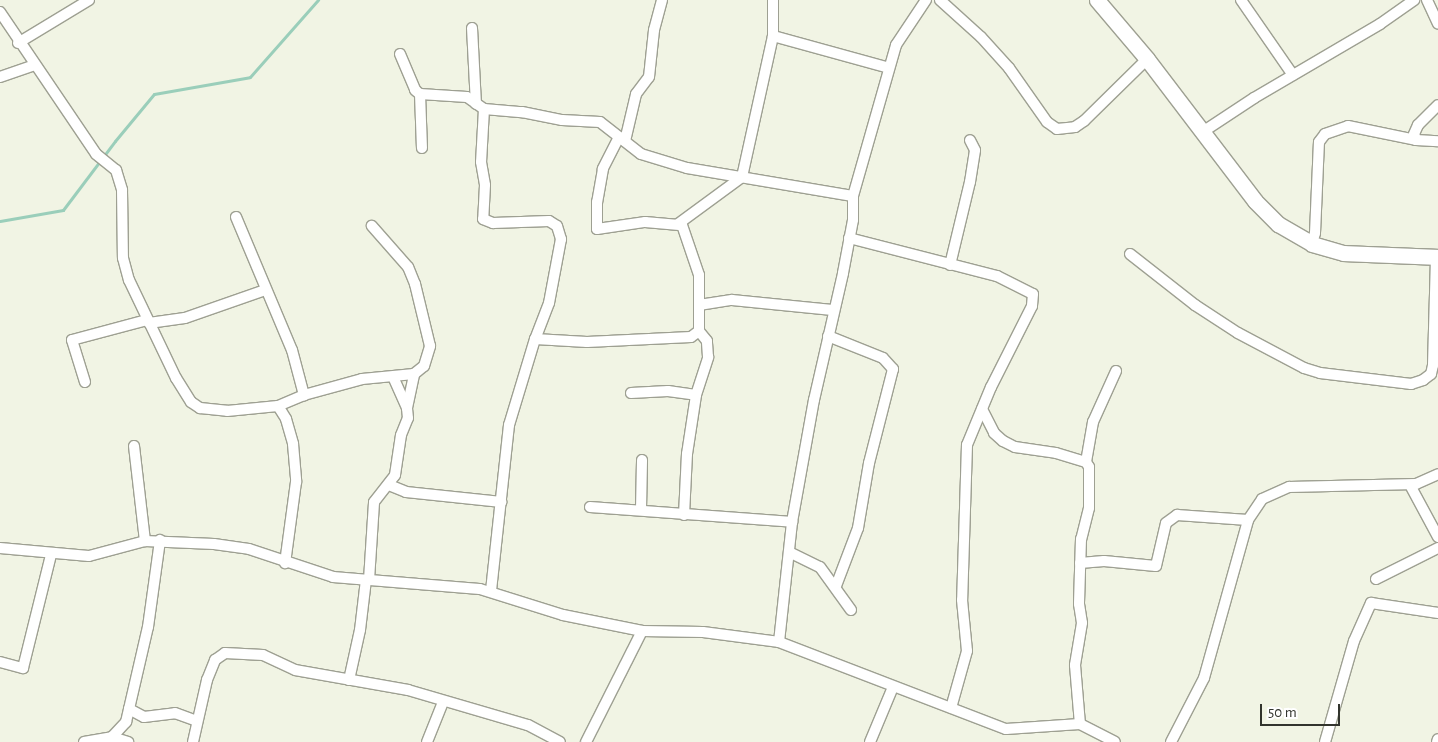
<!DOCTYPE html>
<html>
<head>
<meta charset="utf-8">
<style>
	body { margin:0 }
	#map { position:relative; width:1438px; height:742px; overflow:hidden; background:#f1f4e4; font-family:"Alegreya Sans",sans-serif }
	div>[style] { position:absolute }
	.stream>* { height:3px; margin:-1.5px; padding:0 1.5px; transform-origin:1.5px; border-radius:1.5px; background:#9aceba }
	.roads { filter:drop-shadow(1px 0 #9ea092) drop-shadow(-1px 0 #9ea092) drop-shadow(0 1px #9ea092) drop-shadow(0 -1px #9ea092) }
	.street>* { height:10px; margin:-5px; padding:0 5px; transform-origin:5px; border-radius:5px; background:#fff }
	.secondary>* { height:15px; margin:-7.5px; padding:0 7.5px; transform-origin:7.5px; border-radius:7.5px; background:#fff }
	span { translate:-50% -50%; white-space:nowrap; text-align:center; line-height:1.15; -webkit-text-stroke:4px #fff; paint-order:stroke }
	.scale { position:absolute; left:1260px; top:704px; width:80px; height:22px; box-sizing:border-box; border:2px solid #32342d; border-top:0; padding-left:6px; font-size:15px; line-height:18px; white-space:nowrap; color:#32342d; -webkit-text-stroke:4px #fff; paint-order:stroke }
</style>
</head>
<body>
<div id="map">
	<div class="stream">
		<div style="left:0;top:221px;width:64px;rotate:-9.9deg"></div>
		<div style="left:63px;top:210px;width:86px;rotate:-53deg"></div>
		<div style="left:115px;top:141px;width:61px;rotate:-50.3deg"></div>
		<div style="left:154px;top:94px;width:97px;rotate:-10deg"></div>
		<div style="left:250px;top:77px;width:103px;rotate:-48.6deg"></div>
	</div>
	<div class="roads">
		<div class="street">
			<div style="left:940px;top:0;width:55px;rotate:42.1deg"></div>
			<div style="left:981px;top:37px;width:42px;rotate:47.9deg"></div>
			<div style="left:1009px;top:68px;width:66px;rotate:54.9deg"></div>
			<div style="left:1047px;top:122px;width:12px;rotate:35deg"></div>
			<div style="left:1057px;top:129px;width:18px;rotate:-6deg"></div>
			<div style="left:1075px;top:127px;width:11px;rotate:-34deg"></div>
			<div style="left:1084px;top:121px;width:88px;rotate:-44.5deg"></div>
			<div style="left:1241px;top:0;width:91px;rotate:55.3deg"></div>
			<div style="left:1427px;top:0;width:26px;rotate:65deg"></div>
			<div style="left:0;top:12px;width:171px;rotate:55.9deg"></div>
			<div style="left:96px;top:154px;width:26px;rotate:39deg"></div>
			<div style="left:116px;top:170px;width:21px;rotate:73deg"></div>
			<div style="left:122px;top:190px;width:68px;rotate:89.2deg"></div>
			<div style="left:123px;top:258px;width:23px;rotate:75deg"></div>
			<div style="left:129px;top:280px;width:109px;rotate:64.4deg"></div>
			<div style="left:176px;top:378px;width:28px;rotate:58deg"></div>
			<div style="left:191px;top:402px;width:11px;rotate:34deg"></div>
			<div style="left:200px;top:408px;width:27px;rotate:6deg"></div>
			<div style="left:227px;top:411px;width:51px;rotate:-5.6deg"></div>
			<div style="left:278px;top:406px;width:28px;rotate:-23deg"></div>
			<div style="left:304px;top:395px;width:60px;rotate:-15.4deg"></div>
			<div style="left:362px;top:379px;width:52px;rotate:-5.5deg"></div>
			<div style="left:414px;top:374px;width:13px;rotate:-39deg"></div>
			<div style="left:424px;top:366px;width:21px;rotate:-73deg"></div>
			<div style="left:430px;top:346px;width:64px;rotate:-103.6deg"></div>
			<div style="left:415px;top:284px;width:18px;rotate:-112deg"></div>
			<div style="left:408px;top:267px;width:55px;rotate:-131.3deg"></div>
			<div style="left:472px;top:28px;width:76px;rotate:87deg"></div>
			<div style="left:773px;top:36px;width:120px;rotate:15.4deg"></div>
			<div style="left:18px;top:43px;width:83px;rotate:-31.2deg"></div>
			<div style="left:400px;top:54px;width:39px;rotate:67deg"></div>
			<div style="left:415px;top:90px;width:6px;rotate:39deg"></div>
			<div style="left:420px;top:94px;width:47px;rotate:3.7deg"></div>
			<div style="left:467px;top:97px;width:21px;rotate:35deg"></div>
			<div style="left:484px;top:109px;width:38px;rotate:5deg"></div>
			<div style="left:522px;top:112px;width:41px;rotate:11.3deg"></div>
			<div style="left:562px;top:120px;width:38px;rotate:3deg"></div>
			<div style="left:600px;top:122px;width:52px;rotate:38deg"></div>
			<div style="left:641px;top:154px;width:48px;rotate:16.9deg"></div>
			<div style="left:687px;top:168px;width:168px;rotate:9.6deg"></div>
			<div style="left:0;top:77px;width:36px;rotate:-19deg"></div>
			<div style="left:420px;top:94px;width:54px;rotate:87.9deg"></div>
			<div style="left:484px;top:109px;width:53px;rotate:93.2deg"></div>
			<div style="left:481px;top:162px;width:23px;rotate:80deg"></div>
			<div style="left:485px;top:185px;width:34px;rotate:93deg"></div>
			<div style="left:483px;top:219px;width:11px;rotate:22deg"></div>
			<div style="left:493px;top:223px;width:56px;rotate:-2deg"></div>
			<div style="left:549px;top:221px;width:9px;rotate:32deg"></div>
			<div style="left:557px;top:226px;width:14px;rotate:73deg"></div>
			<div style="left:561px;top:239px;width:65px;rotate:100.6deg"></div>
			<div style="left:549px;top:303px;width:39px;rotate:111deg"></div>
			<div style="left:535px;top:339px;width:90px;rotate:106.8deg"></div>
			<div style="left:509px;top:425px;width:167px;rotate:96.2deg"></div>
			<div style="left:1201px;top:133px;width:64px;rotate:-33.4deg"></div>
			<div style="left:1254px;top:98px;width:146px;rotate:-30.4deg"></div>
			<div style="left:1380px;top:24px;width:42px;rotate:-35.2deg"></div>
			<div style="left:619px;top:137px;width:36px;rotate:117deg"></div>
			<div style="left:603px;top:169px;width:34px;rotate:100deg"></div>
			<div style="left:597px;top:202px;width:27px;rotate:90deg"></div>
			<div style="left:597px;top:229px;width:49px;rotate:-8.3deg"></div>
			<div style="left:645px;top:222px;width:37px;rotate:5deg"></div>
			<div style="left:682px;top:225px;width:53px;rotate:71.2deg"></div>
			<div style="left:699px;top:275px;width:30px;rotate:90deg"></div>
			<div style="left:1416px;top:140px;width:6px;rotate:-108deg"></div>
			<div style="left:1414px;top:134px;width:10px;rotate:-66deg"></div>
			<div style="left:1418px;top:125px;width:28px;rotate:-45deg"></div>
			<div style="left:625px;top:141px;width:48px;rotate:-76.8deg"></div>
			<div style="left:636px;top:94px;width:21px;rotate:-53deg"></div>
			<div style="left:649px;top:77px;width:47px;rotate:-83.9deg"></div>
			<div style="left:654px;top:30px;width:31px;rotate:-75deg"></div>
			<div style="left:236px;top:217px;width:144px;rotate:67.2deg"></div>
			<div style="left:292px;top:350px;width:47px;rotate:75.1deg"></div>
			<div style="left:678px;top:224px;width:79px;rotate:-36.3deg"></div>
			<div style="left:742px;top:177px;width:144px;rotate:-77.6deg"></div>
			<div style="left:773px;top:36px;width:36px;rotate:-90deg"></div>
			<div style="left:849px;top:238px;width:153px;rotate:14.4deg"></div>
			<div style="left:997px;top:276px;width:40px;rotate:26.6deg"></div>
			<div style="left:1033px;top:294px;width:12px;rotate:95deg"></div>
			<div style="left:1032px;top:306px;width:91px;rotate:116.8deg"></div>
			<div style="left:991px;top:387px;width:63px;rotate:112.5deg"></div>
			<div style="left:967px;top:445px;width:155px;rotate:91.8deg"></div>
			<div style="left:962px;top:600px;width:51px;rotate:84.4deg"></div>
			<div style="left:967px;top:651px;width:59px;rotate:105.7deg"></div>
			<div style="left:1312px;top:244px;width:11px;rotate:-75deg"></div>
			<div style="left:1315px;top:233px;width:91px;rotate:-87.5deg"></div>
			<div style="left:1319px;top:142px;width:10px;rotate:-53deg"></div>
			<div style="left:1325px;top:134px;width:24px;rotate:-19deg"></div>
			<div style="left:1348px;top:126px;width:69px;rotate:11.6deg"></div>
			<div style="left:1416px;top:140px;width:22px;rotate:3deg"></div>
			<div style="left:1130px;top:254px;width:83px;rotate:38.1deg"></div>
			<div style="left:1195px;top:305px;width:51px;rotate:33.1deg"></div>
			<div style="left:1238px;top:333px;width:75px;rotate:27.9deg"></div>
			<div style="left:1304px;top:368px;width:17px;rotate:17deg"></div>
			<div style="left:1320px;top:373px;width:92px;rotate:6.9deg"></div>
			<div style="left:1411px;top:384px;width:13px;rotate:-18deg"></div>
			<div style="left:1423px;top:380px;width:10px;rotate:-37deg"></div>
			<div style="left:1431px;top:374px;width:9px;rotate:-77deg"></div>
			<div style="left:1433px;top:365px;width:107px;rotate:-88.4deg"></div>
			<div style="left:950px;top:265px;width:85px;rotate:-76.5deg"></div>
			<div style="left:970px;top:182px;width:32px;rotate:-81deg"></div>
			<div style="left:975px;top:150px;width:11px;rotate:-117deg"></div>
			<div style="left:149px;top:323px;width:36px;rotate:-8deg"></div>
			<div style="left:185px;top:318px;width:85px;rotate:-19.3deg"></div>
			<div style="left:828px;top:336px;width:59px;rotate:21.8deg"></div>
			<div style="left:883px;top:358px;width:15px;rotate:48deg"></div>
			<div style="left:893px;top:369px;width:97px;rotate:104.3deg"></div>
			<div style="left:869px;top:463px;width:66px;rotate:99.6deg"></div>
			<div style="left:858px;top:528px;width:62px;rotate:110.8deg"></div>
			<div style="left:535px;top:339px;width:52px;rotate:3.3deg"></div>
			<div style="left:587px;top:342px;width:104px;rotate:-2.8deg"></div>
			<div style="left:691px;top:337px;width:10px;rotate:-37deg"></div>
			<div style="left:699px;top:331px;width:26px;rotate:-90deg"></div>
			<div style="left:699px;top:305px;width:33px;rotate:-9deg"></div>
			<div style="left:732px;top:300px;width:101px;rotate:5.7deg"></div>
			<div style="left:85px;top:382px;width:44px;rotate:-107.2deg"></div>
			<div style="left:72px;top:340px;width:78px;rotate:-14.9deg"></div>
			<div style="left:631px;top:393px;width:37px;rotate:-3deg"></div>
			<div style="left:668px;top:391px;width:28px;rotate:8deg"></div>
			<div style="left:278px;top:406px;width:15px;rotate:58deg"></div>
			<div style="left:286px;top:419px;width:26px;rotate:74deg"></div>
			<div style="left:293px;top:444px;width:38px;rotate:85deg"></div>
			<div style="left:296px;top:482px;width:82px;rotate:97.7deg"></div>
			<div style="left:407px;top:408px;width:35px;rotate:-78deg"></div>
			<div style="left:982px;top:409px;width:27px;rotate:63deg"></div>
			<div style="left:994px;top:433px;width:12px;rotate:42deg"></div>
			<div style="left:1003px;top:441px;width:13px;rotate:27deg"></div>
			<div style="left:1015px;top:447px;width:41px;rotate:8.3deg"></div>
			<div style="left:1056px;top:453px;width:31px;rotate:17deg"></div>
			<div style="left:1086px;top:462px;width:6px;rotate:59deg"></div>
			<div style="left:1089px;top:467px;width:41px;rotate:90deg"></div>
			<div style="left:1089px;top:508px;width:32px;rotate:104deg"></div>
			<div style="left:1081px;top:539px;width:65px;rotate:91.8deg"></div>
			<div style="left:1079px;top:604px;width:19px;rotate:81deg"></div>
			<div style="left:1082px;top:623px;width:43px;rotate:99.5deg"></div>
			<div style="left:1075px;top:665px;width:59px;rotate:85.2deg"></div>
			<div style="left:134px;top:446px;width:96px;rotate:83.4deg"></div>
			<div style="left:1086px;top:462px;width:41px;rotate:-80.1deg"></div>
			<div style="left:1093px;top:422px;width:56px;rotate:-65.7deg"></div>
			<div style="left:389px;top:485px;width:18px;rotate:22deg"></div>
			<div style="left:406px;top:492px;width:96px;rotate:6deg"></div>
			<div style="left:1410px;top:485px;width:59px;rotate:61.7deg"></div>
			<div style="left:590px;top:507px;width:203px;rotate:4.2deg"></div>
			<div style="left:641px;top:509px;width:49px;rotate:-88.8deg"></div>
			<div style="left:684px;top:515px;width:61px;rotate:-87.2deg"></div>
			<div style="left:687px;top:454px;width:60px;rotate:-81.3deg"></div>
			<div style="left:696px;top:395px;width:40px;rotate:-72deg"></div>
			<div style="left:708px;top:357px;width:16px;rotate:-94deg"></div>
			<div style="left:707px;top:341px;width:13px;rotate:-129deg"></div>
			<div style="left:0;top:548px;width:89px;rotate:5.1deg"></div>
			<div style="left:89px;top:556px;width:58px;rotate:-15deg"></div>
			<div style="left:145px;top:541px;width:69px;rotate:2.5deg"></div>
			<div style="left:214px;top:544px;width:35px;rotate:8deg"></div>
			<div style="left:249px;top:549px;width:89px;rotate:18.4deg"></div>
			<div style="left:333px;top:577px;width:147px;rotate:4.7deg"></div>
			<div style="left:480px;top:589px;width:87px;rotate:17.4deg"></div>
			<div style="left:563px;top:615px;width:81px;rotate:11.4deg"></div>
			<div style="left:642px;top:631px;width:61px;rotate:0.9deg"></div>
			<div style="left:703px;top:632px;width:77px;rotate:7.5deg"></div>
			<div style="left:779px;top:642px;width:243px;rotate:21deg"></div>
			<div style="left:1006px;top:729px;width:74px;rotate:-3.9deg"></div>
			<div style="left:1080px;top:724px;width:39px;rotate:27deg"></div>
			<div style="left:789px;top:552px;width:34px;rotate:26deg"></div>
			<div style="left:820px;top:567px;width:53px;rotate:54.2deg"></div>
			<div style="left:1080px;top:563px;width:24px;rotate:-5deg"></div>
			<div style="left:1104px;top:561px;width:52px;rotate:5.5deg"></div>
			<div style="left:1156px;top:566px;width:44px;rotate:-76.9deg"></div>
			<div style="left:1166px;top:523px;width:14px;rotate:-36deg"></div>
			<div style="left:1177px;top:515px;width:71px;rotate:4deg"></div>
			<div style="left:1376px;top:579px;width:69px;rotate:-26.6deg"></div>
			<div style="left:369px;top:580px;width:78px;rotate:-86.3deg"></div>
			<div style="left:374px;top:502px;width:34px;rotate:-52deg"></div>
			<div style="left:395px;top:475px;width:40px;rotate:-81.5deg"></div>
			<div style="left:401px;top:435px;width:18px;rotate:-68deg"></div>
			<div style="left:408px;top:418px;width:10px;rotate:-96deg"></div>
			<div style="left:407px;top:408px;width:34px;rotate:-114deg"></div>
			<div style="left:779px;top:642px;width:121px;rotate:-83.8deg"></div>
			<div style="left:792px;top:522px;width:124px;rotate:-79.8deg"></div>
			<div style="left:814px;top:400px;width:130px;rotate:-77.1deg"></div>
			<div style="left:843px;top:273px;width:54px;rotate:-79.3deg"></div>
			<div style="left:853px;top:220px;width:24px;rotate:-90deg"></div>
			<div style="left:853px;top:196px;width:157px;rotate:-74.1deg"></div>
			<div style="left:896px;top:45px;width:54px;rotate:-56.3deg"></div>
			<div style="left:0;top:662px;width:24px;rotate:15deg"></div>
			<div style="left:23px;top:668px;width:116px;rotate:-76.1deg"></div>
			<div style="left:349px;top:680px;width:51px;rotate:-77.6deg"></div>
			<div style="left:360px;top:630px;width:50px;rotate:-83.2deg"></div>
			<div style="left:129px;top:709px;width:17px;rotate:28deg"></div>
			<div style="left:144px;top:717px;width:31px;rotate:-7deg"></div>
			<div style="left:175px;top:713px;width:23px;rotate:20deg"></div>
			<div style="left:112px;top:737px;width:21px;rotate:-47deg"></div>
			<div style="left:126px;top:722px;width:13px;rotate:-77deg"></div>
			<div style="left:129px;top:709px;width:84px;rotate:-77deg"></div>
			<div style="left:148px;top:627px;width:88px;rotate:-82.1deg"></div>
			<div style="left:84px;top:742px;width:28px;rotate:-10deg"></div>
			<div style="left:112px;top:737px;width:17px;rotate:17deg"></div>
			<div style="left:193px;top:742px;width:64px;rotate:-77.3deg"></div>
			<div style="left:207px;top:680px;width:22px;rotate:-68deg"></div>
			<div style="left:215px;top:660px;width:12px;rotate:-35deg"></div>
			<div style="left:225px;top:653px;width:38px;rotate:3deg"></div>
			<div style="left:263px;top:655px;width:35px;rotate:25deg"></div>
			<div style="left:295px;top:670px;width:115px;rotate:10deg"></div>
			<div style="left:408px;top:690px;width:125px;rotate:16.3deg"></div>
			<div style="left:528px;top:725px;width:36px;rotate:28deg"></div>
			<div style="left:427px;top:742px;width:43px;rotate:-68.2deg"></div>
			<div style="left:586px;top:742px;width:124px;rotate:-63.2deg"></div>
			<div style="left:870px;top:742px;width:60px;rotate:-67.3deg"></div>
			<div style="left:1171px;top:742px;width:72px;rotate:-62.7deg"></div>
			<div style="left:1204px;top:678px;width:164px;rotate:-74.4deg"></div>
			<div style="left:1248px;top:520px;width:25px;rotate:-56deg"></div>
			<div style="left:1262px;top:499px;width:30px;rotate:-24deg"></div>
			<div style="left:1289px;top:487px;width:127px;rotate:-1.4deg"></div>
			<div style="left:1416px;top:484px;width:24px;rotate:-24deg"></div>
			<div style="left:1325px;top:742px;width:105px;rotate:-74deg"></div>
			<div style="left:1354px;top:641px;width:42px;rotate:-65.9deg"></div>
			<div style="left:1371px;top:603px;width:68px;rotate:8.5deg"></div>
			<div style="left:1437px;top:742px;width:3px;rotate:-72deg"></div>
		</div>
		<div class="secondary">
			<div style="left:1097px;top:0;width:77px;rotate:49.7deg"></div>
			<div style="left:1147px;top:59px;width:178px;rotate:52.7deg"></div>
			<div style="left:1255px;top:201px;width:33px;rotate:45deg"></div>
			<div style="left:1278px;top:224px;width:39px;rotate:30deg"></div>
			<div style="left:1312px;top:244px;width:33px;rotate:16deg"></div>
			<div style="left:1344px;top:253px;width:94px;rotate:2.4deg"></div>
		</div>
	</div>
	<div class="scale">50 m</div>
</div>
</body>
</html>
